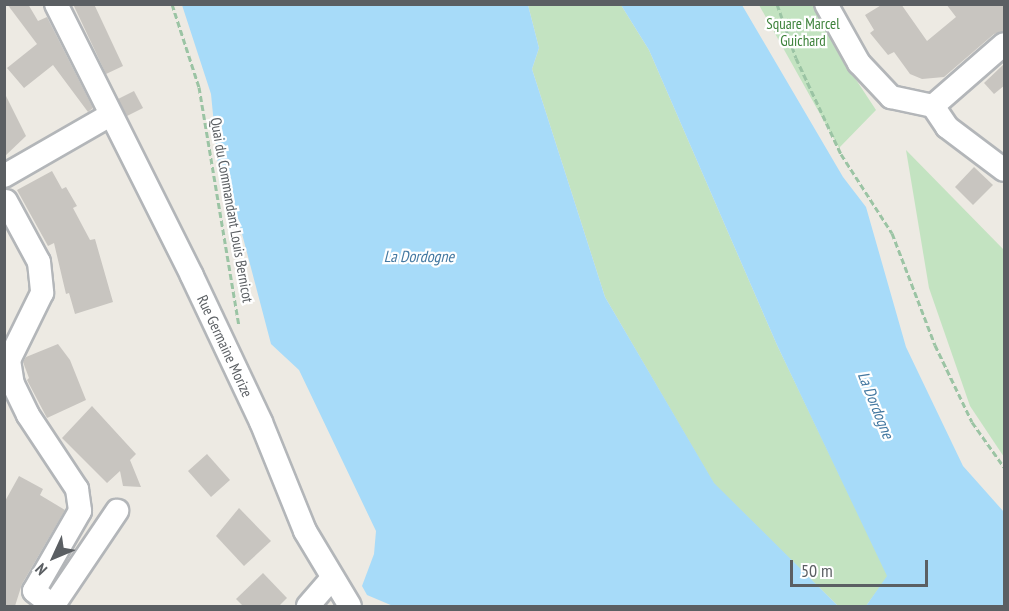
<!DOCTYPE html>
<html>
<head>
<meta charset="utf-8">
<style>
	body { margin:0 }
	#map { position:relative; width:1009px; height:611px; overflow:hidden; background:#edeae3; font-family:"PT Sans Narrow",sans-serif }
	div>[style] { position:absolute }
	.green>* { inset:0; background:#c3e3c1 }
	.water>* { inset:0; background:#a7dbf9 }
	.building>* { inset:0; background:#c8c5c0 }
	.path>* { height:3px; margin-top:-1.5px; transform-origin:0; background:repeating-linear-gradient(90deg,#9bc4a4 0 6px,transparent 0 9px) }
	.roads { filter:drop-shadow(2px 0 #b3b6b9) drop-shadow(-2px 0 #b3b6b9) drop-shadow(0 2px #b3b6b9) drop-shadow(0 -2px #b3b6b9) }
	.minor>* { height:22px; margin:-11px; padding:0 11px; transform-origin:11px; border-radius:11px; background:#fff }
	span { translate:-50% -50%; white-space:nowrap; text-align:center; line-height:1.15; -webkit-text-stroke:4.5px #fff; paint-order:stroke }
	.park-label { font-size:15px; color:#3d823b }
	.street-label { font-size:15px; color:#5b5f63 }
	.water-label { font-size:16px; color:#4378a1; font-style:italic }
	.frame { position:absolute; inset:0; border:6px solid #5b5f63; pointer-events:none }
	.north { position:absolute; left:24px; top:527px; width:60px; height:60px; -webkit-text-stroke:4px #fff; paint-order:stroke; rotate:226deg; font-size:16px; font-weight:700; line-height:24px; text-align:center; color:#5b5f63 }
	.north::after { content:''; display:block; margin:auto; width:21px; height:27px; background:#5b5f63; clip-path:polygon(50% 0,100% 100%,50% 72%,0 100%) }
	.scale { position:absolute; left:790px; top:560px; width:138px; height:27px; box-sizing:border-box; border:3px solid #5b5f63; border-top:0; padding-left:8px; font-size:18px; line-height:21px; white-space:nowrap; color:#5b5f63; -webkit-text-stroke:4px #fff; paint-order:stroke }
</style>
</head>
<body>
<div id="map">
	<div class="green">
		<div style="clip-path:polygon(528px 5px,621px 5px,649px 50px,777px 345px,888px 576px,866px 606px,838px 606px,714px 484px,605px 297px,532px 69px,539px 48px)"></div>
		<div style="clip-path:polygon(759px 5px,818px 5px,845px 63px,876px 110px,839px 148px)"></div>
		<div style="clip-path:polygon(906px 150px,1004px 250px,1004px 457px,970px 406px,929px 288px)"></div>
	</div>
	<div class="water">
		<div style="clip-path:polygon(182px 5px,528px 5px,539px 48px,532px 69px,605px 297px,714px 483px,838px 606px,393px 606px,367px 595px,362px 586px,374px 554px,376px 531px,299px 370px,271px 344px,230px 188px,220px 186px,211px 94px)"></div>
		<div style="clip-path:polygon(621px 5px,742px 5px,843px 177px,866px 207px,906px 347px,963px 466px,1004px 512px,1004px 606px,866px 606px,887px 576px,777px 345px,649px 50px)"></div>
	</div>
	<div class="building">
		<div style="clip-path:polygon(7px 4px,28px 4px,38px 21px,47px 17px,93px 108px,88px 112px,53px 65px,24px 88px,7px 68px,37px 44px)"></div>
		<div style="clip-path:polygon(73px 4px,94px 4px,123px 66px,106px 74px)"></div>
		<div style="clip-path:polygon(883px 4px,901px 4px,927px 41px,956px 17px,946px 4px,1005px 4px,1005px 31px,994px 34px,944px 77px,922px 79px,910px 74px,894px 52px,888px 55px,870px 33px,874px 30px,865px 15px)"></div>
		<div style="clip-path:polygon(1005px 63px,1005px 85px,994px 94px,984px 83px)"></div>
		<div style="clip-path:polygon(134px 91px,143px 108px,127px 116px,118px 99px)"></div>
		<div style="clip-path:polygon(4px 92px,26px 136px,4px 157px)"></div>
		<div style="clip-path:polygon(974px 167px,993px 185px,973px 205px,955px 187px)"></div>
		<div style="clip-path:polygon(52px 171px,62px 189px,66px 187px,77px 206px,73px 208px,90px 240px,95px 239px,113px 302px,75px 314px,69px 293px,66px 294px,54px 243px,48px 246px,17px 190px)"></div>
		<div style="clip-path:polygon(58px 344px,70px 360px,86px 400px,47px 418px,27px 380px,29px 378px,23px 362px,26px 357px)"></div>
		<div style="clip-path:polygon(92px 406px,136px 454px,130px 460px,141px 487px,123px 486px,120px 471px,107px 483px,62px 438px)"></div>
		<div style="clip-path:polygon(207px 454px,230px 480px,211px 497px,188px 471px)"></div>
		<div style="clip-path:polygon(19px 476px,43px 489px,40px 495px,65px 510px,22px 584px,15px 606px,4px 606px,4px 503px)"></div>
		<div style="clip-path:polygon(239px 508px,271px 541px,244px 566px,216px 536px)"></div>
		<div style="clip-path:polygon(263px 573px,287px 598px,279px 606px,243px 606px,236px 599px)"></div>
	</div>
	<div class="path">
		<div style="left:172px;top:4px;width:87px;rotate:72deg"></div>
		<div style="left:199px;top:87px;width:241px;rotate:80.5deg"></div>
		<div style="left:777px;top:4px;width:57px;rotate:70.6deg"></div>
		<div style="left:796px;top:58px;width:106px;rotate:64.9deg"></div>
		<div style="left:841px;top:154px;width:94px;rotate:57.2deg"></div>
		<div style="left:892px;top:233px;width:120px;rotate:69deg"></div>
		<div style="left:935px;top:345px;width:85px;rotate:64.3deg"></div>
		<div style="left:972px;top:422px;width:55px;rotate:54.6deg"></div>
	</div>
	<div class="roads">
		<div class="minor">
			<div style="left:56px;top:4px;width:304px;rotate:63.4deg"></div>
			<div style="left:192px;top:276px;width:161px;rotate:64.7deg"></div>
			<div style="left:261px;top:422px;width:118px;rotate:68deg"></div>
			<div style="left:305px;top:531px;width:87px;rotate:59deg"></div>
			<div style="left:826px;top:4px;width:68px;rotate:60.8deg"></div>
			<div style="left:859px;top:63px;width:47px;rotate:46.7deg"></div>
			<div style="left:891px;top:97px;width:43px;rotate:12.1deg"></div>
			<div style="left:933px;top:106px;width:25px;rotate:56deg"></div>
			<div style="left:947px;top:127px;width:71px;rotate:37deg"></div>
			<div style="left:933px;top:106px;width:94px;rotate:-41.1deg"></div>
			<div style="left:4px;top:176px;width:122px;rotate:-29.9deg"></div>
			<div style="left:6px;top:201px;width:69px;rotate:61.6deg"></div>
			<div style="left:39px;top:262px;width:31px;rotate:84deg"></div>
			<div style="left:42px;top:293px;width:75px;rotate:116.2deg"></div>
			<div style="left:9px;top:360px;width:24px;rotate:81deg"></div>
			<div style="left:13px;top:384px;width:34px;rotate:64deg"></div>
			<div style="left:28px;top:415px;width:89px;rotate:56.5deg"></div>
			<div style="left:77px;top:489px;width:22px;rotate:82deg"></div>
			<div style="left:80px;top:511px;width:92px;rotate:119.9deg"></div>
			<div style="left:34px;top:591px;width:24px;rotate:38deg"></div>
			<div style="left:53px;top:606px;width:115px;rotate:-56deg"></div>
			<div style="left:308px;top:606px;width:35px;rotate:-49deg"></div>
		</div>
	</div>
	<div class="park-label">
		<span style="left:803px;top:32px">Square Marcel<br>Guichard</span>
	</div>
	<div class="street-label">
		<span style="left:232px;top:210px;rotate:80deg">Quai du Commandant Louis Bernicot</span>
		<span style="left:225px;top:346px;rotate:65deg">Rue Germaine Morize</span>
	</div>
	<div class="water-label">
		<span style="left:419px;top:256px">La Dordogne</span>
		<span style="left:876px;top:405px;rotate:68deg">La Dordogne</span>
	</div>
	<div class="frame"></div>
	<div class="north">N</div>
	<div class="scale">50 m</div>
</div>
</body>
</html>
